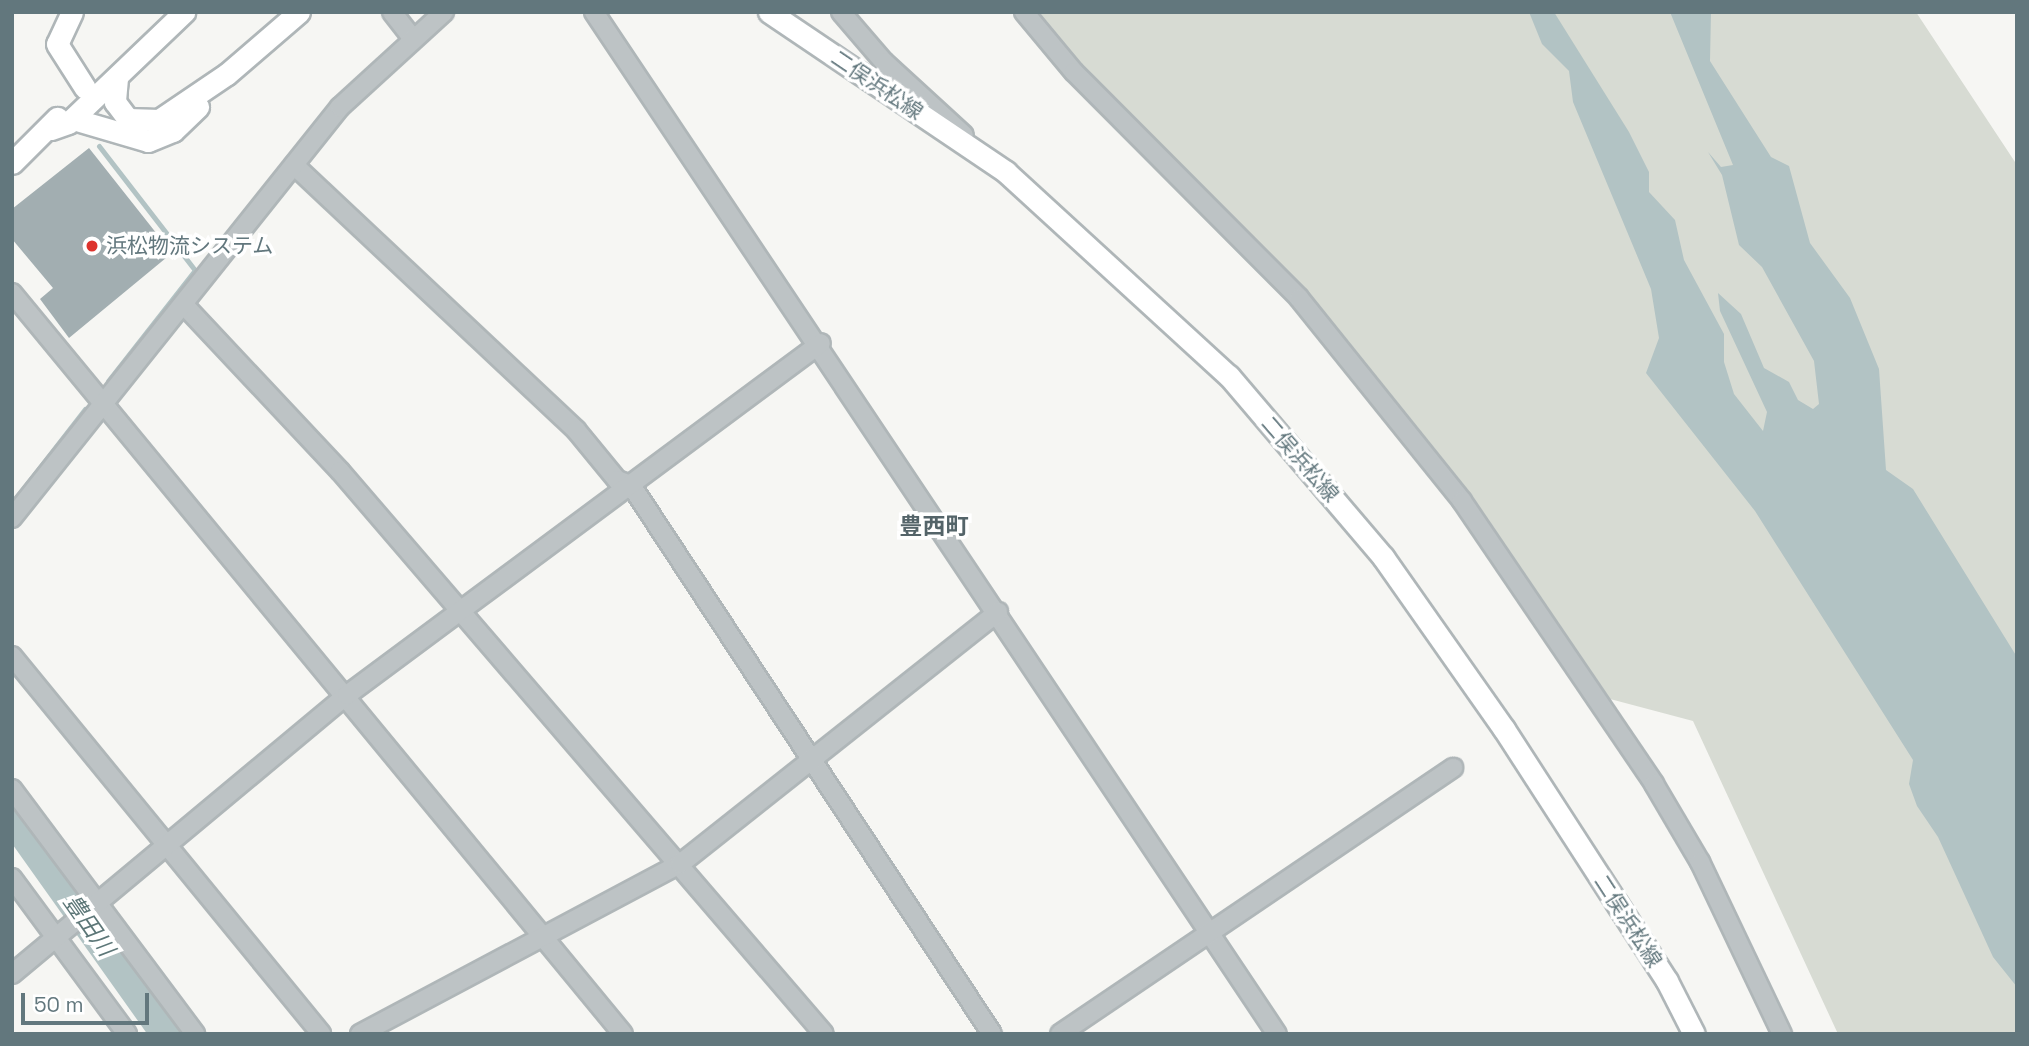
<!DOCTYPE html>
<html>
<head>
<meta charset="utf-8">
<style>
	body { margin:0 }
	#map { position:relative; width:2029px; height:1046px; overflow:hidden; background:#f6f6f3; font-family:"Space Grotesk","Noto Sans JP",sans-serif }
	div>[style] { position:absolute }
	.green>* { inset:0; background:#d7dbd3 }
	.water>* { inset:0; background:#b2c3c4 }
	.stream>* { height:5px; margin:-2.5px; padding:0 2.5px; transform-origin:2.5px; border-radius:2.5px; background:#b2c3c4 }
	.river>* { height:32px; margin:-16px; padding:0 16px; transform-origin:16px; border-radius:16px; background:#b2c3c4 }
	.building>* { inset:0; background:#a2aeb1 }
	.roads { filter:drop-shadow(2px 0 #afb6b8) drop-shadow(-2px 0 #afb6b8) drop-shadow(0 2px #afb6b8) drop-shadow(0 -2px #afb6b8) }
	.minor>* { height:18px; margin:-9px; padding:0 9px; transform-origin:9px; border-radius:9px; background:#bdc3c5 }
	.major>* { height:21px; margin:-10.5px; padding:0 10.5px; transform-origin:10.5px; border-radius:10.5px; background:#fff }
	.dots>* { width:19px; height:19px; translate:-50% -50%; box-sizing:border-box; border:4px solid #fff; border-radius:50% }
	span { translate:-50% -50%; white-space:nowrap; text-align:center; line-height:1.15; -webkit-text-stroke:7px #fff; paint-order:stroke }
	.street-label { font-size:21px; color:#62777d }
	.poi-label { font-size:21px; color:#62777d }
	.left { translate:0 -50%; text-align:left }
	.neighbourhood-label { font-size:23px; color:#546469; font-weight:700 }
	.water-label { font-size:23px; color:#5d7778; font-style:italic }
	.frame { position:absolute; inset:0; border:14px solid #62777d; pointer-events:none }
	.scale { position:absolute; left:21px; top:993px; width:128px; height:32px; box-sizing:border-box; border:4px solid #62777d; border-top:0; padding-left:9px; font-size:21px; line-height:24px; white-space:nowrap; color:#62777d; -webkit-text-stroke:5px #fff; paint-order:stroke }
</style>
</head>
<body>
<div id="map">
	<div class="green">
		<div style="clip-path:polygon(1030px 12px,1916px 12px,2017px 165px,2017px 1034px,1838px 1034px,1693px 721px,1595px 695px,1391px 416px)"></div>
	</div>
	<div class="water">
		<div style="clip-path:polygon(1529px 12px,1554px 12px,1629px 132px,1649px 172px,1649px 192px,1675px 220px,1684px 260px,1724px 334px,1724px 362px,1734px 394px,1763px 431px,1767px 412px,1720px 311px,1718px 293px,1741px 314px,1764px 368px,1789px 382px,1798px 400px,1813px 409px,1819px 404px,1814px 361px,1762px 267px,1739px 245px,1722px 175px,1708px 152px,1721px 167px,1733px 165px,1670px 12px,1711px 12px,1710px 61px,1771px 157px,1789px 166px,1810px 243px,1850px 298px,1879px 369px,1886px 470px,1913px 489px,2017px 657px,2017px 987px,1993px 957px,1938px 837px,1917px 806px,1909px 784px,1913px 760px,1755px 511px,1646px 373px,1659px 338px,1651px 289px,1573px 102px,1569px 71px,1542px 44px)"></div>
	</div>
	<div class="stream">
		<div style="left:99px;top:146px;width:157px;rotate:52.3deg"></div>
		<div style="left:195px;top:270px;width:141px;rotate:128.1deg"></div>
		<div style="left:12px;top:503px;width:119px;rotate:-52.2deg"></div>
	</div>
	<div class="river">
		<div style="left:12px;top:816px;width:267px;rotate:54.6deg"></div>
	</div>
	<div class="building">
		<div style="clip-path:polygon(89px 148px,172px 253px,69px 338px,40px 299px,53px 288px,12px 239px,12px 209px)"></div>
	</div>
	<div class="roads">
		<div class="minor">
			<div style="left:392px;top:12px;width:33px;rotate:52deg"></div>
			<div style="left:594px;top:12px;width:1229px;rotate:56.25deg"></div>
			<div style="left:841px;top:12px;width:66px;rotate:49.3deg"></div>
			<div style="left:884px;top:62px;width:108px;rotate:42.4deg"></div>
			<div style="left:1024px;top:12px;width:78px;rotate:50.2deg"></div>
			<div style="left:1074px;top:72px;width:319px;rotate:45.1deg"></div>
			<div style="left:1299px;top:298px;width:260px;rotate:51.2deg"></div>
			<div style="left:1462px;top:501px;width:342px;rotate:55.8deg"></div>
			<div style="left:1654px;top:784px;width:91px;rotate:59.5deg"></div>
			<div style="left:1700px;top:862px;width:191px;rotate:64.5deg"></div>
			<div style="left:294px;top:165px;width:387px;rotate:43.2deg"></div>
			<div style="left:576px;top:430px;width:65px;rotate:50.6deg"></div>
			<div style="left:617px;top:480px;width:15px;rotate:20deg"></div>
			<div style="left:631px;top:485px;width:657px;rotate:56.67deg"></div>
			<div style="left:12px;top:293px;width:960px;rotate:50.49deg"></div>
			<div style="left:184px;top:305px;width:228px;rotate:46.8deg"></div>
			<div style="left:340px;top:471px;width:742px;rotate:49.32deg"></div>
			<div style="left:12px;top:518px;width:526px;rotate:-51.41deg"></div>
			<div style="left:340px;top:107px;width:141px;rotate:-42.4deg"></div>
			<div style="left:12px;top:656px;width:488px;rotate:50.7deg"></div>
			<div style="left:12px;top:789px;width:306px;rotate:53.2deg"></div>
			<div style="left:12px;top:878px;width:194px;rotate:53.6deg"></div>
			<div style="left:12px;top:974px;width:436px;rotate:-39.8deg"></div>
			<div style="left:347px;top:695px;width:590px;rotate:-36.6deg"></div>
			<div style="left:360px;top:1034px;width:362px;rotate:-28deg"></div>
			<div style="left:680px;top:864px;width:406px;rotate:-38.4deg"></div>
			<div style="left:1060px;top:1034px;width:475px;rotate:-34.1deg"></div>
		</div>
		<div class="major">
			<div style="left:72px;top:12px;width:35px;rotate:115deg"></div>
			<div style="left:57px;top:44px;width:52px;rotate:57.5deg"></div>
			<div style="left:769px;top:12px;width:286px;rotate:34deg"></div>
			<div style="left:1006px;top:172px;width:302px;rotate:42.5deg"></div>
			<div style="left:1229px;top:376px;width:238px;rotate:49.6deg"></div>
			<div style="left:1383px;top:557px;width:210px;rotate:54.9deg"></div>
			<div style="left:1504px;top:729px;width:300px;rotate:57.1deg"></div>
			<div style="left:1667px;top:981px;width:59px;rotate:63deg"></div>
			<div style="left:117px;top:78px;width:24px;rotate:95deg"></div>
			<div style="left:115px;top:102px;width:21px;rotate:53deg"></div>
			<div style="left:128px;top:119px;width:31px;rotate:2deg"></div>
			<div style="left:159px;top:120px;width:82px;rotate:-34.1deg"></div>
			<div style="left:227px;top:74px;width:95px;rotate:-40.7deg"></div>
			<div style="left:73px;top:119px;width:78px;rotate:16.3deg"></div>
			<div style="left:148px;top:141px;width:27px;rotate:-22deg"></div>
			<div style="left:173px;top:131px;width:35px;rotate:-44deg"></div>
			<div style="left:51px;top:129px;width:18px;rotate:-19deg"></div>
			<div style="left:68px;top:123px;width:161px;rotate:-43.7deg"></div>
			<div style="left:12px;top:163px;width:64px;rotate:-45deg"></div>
		</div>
	</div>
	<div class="dots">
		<div style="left:92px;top:246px;background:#dd332d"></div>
	</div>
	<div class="street-label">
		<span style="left:877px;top:85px;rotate:34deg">二俣浜松線</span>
		<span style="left:1300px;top:459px;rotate:49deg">二俣浜松線</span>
		<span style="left:1628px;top:921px;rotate:57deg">二俣浜松線</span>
	</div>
	<div class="poi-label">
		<span class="left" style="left:106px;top:246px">浜松物流システム</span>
	</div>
	<div class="neighbourhood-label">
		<span style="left:934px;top:526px">豊西町</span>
	</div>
	<div class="water-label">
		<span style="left:89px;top:925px;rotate:55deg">豊田川</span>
	</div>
	<div class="frame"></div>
	<div class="scale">50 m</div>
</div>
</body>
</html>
